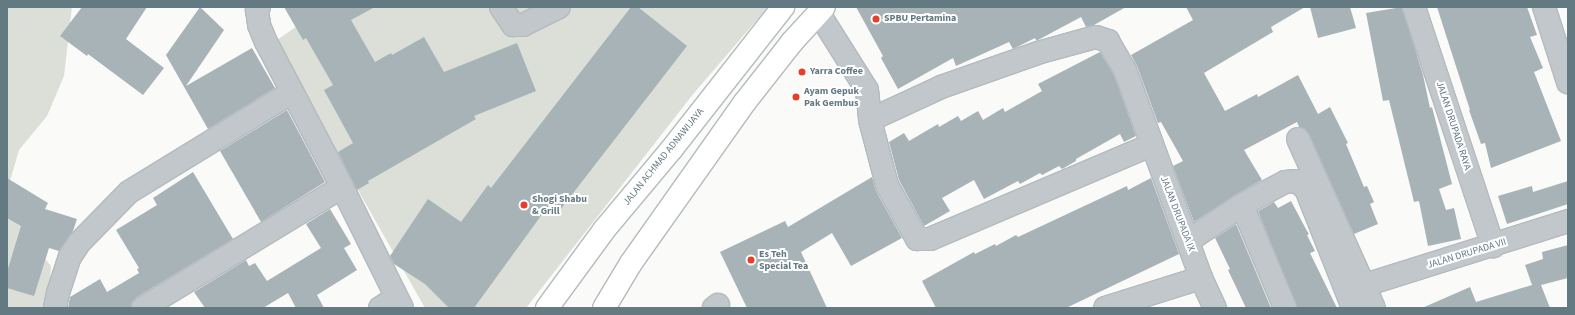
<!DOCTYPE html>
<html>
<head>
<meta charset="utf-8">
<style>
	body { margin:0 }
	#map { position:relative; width:1575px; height:315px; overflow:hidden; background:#fafaf8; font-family:"Source Sans 3",sans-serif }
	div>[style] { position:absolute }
	.green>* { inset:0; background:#dbdfd7 }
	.building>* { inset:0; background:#a7b3b7 }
	.roads { filter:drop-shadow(1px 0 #b4bbbe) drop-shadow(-1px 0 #b4bbbe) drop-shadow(0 1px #b4bbbe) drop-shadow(0 -1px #b4bbbe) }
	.minor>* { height:22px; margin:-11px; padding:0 11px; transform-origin:11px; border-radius:11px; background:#c1c7ca }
	.major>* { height:22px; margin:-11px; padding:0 11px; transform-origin:11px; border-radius:11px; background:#fff }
	.dots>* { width:11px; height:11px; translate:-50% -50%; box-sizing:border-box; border:2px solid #fff; border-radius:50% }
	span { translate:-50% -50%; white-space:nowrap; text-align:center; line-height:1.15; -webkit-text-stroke:4px #fff; paint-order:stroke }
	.poi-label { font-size:10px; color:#647a83; font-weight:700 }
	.left { translate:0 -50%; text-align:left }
	.street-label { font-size:10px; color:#647a83 }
	.frame { position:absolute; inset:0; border:8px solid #647a83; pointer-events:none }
</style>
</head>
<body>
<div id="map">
	<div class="green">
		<div style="clip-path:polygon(7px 7px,72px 7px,64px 76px,47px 116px,19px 150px,7px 191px)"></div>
		<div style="clip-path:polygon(325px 7px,768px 7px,694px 93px,526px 308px,425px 308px,274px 42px)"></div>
		<div style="clip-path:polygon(7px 195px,24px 233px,51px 266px,48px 308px,7px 308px)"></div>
	</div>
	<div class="building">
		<div style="clip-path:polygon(82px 7px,147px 7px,126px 39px,164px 68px,143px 95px,88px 54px,87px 56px,60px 36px)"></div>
		<div style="clip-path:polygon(200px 7px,224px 30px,186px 86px,252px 48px,275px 88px,208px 129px,166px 55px)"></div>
		<div style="clip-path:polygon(284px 7px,375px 7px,351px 20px,375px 62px,391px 53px,392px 55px,424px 37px,444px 72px,517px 43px,536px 91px,474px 116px,476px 119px,368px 181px,369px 183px,357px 190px,338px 152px,353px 143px,324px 90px,333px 85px,306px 38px,303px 40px)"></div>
		<div style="clip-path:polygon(631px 7px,638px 7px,687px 46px,560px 210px,551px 202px,474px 308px,449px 308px,425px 284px,394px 264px,390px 256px,428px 199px,461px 222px,488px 185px,491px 188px)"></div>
		<div style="clip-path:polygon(856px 7px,1126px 7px,1094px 25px,1086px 27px,1081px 17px,1038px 40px,1036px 40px,1035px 38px,1013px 49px,1009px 42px,956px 66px,953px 58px,898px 89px,881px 58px,883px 56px)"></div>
		<div style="clip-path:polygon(1186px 7px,1305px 7px,1271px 27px,1273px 32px,1204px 73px,1225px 111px,1257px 94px,1258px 97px,1298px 75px,1318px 114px,1330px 107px,1348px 143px,1346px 144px,1364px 187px,1367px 186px,1374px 202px,1370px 204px,1378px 224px,1354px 234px,1309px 134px,1305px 129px,1299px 127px,1297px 122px,1244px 150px,1262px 180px,1235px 195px,1194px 222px,1173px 166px,1183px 161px,1161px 122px,1158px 123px,1137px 66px,1131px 55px,1193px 20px)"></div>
		<div style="clip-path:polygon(1310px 7px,1350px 7px,1356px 28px,1318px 38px)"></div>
		<div style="clip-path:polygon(1402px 7px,1423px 75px,1430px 108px,1432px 107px,1452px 184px,1439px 189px,1446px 210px,1454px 208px,1461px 239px,1428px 246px,1419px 201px,1414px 202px,1389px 100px,1383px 101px,1366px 13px)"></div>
		<div style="clip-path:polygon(1437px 7px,1527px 7px,1537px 35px,1530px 37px,1543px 68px,1534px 72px,1561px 141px,1491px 168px,1485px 143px,1481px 144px,1469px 110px,1470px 110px)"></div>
		<div style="clip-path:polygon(1100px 52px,1114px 75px,1136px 136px,1124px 142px,1120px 134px,1076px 159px,1076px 161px,1062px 169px,1059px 166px,1042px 175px,1040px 173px,1020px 184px,1018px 181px,984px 199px,974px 180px,942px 198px,950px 211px,924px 226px,899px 180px,889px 142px,904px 133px,909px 141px,938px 124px,939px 127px,958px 116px,961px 121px,978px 111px,983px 120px,1003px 108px,1005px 112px,1042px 91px,1038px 84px)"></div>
		<div style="clip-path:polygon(287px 110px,325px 182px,261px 222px,220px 151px)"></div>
		<div style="clip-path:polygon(193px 172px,233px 239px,137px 297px,132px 302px,131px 308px,68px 308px,70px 297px,100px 279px,107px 292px,139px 273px,137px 269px,139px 268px,116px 230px,157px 205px,153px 198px)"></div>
		<div style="clip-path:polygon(872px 177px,876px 191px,902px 238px,851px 266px,832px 233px,801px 252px,827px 308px,747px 308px,720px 252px,785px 221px,788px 227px)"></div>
		<div style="clip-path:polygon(7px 178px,48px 203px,45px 209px,77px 219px,73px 231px,59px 251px,49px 248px,34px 296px,7px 288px,7px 272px,21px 226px,7px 218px)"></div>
		<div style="clip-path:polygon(1151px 178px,1179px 254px,1066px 308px,936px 308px,922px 281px,974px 252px,975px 254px,995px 244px,996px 246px,1016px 235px,1018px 237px,1127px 186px,1128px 190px)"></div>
		<div style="clip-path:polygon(1568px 181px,1568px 204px,1507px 224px,1498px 196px,1532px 186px,1533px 192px)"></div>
		<div style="clip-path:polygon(1291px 201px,1307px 231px,1309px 234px,1307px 235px,1315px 251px,1310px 253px,1337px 308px,1297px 308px,1258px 211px,1274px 202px,1278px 208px)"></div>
		<div style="clip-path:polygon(330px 209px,351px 244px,344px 248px,357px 270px,317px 295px,324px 308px,296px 308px,288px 293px,263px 308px,205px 308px,194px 292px,246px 260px,249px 266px,255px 263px,267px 281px,321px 248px,306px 224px)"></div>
		<div style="clip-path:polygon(1236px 224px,1271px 308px,1246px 308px,1228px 270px,1230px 269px,1215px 238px)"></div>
		<div style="clip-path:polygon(1568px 245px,1568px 278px,1541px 285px,1550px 308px,1422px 308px,1470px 287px,1476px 302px,1532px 285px,1525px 265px,1543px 259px,1542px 252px)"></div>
	</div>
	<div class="roads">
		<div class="minor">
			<div style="left:259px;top:7px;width:4px;rotate:124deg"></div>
			<div style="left:257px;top:10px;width:15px;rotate:82deg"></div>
			<div style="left:259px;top:25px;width:18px;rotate:68deg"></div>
			<div style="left:266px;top:42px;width:164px;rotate:62.3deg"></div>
			<div style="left:342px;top:187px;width:135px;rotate:63.6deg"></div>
			<div style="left:501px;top:7px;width:22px;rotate:56deg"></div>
			<div style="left:513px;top:25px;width:10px"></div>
			<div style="left:523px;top:25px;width:40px;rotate:-26.6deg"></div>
			<div style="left:1414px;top:7px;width:252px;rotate:71.7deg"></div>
			<div style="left:1544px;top:7px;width:79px;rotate:72.3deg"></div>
			<div style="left:818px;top:12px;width:92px;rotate:57.9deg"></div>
			<div style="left:867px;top:90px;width:30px;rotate:84deg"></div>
			<div style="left:870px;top:120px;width:78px;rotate:-24.9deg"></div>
			<div style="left:941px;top:87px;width:106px;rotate:-19.3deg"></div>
			<div style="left:1041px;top:52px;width:57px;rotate:-15.3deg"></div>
			<div style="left:1096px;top:37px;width:13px;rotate:18deg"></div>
			<div style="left:1108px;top:41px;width:34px;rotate:60deg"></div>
			<div style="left:1125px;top:70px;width:221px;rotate:69.9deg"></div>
			<div style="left:1201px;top:278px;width:33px;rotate:65deg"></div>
			<div style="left:870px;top:120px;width:67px;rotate:75.3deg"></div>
			<div style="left:887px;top:185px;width:62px;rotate:60.9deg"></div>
			<div style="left:917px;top:239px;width:13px"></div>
			<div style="left:930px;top:239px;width:240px;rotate:-23deg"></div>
			<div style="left:1298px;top:139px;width:185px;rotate:65.8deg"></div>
			<div style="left:1242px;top:205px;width:112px;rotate:67.3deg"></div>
			<div style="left:1188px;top:241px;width:65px;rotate:-33.7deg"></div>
			<div style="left:1242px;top:205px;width:49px;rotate:-28.1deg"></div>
			<div style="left:1285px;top:182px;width:12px;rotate:-5deg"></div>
			<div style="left:1297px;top:181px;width:12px;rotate:42deg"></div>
			<div style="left:1306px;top:189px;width:128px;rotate:68.4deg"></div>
			<div style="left:1365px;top:285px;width:213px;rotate:-17.5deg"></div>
			<div style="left:55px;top:308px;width:15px;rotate:-79deg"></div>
			<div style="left:58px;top:293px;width:38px;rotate:-72deg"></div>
			<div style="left:70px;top:257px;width:17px;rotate:-57deg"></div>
			<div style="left:79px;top:243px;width:71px;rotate:-45.6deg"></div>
			<div style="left:129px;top:192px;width:191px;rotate:-31.5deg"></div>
			<div style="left:143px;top:308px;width:233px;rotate:-31.3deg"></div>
			<div style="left:380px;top:308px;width:19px;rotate:-32deg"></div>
			<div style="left:714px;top:308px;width:5px;rotate:-37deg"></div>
			<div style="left:1105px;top:308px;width:101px;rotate:-17.4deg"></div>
		</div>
		<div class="major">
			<div style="left:547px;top:308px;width:97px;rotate:-53.8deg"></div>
			<div style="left:604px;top:230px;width:104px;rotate:-50.1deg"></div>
			<div style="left:671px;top:150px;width:182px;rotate:-51.9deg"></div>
			<div style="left:604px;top:308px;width:52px;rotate:-59deg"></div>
			<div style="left:631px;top:263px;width:197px;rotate:-54.7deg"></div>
			<div style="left:745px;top:102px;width:76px;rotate:-51.9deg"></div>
			<div style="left:792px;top:42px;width:47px;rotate:-47.6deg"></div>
		</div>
	</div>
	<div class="dots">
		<div style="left:876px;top:19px;background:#e73e2a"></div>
		<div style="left:802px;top:72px;background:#e73e2a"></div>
		<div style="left:796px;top:97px;background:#e73e2a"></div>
		<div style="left:524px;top:205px;background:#e73e2a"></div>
		<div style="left:751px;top:260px;background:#e73e2a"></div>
	</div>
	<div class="poi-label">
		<span class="left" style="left:884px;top:19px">SPBU Pertamina</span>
		<span class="left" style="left:810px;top:72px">Yarra Coffee</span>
		<span class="left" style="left:804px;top:97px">Ayam Gepuk<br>Pak Gembus</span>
		<span class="left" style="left:532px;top:205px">Shogi Shabu<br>&amp; Grill</span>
		<span class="left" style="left:759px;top:260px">Es Teh<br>Special Tea</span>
	</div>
	<div class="street-label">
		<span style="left:1453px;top:126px;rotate:72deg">JALAN DRUPADA RAYA</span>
		<span style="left:664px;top:157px;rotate:-51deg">JALAN ACHMAD ADNAWIJAYA</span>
		<span style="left:1177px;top:214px;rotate:69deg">JALAN DRUPADA IX</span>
		<span style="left:1467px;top:254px;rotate:-17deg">JALAN DRUPADA VII</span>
	</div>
	<div class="frame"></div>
</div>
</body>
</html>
